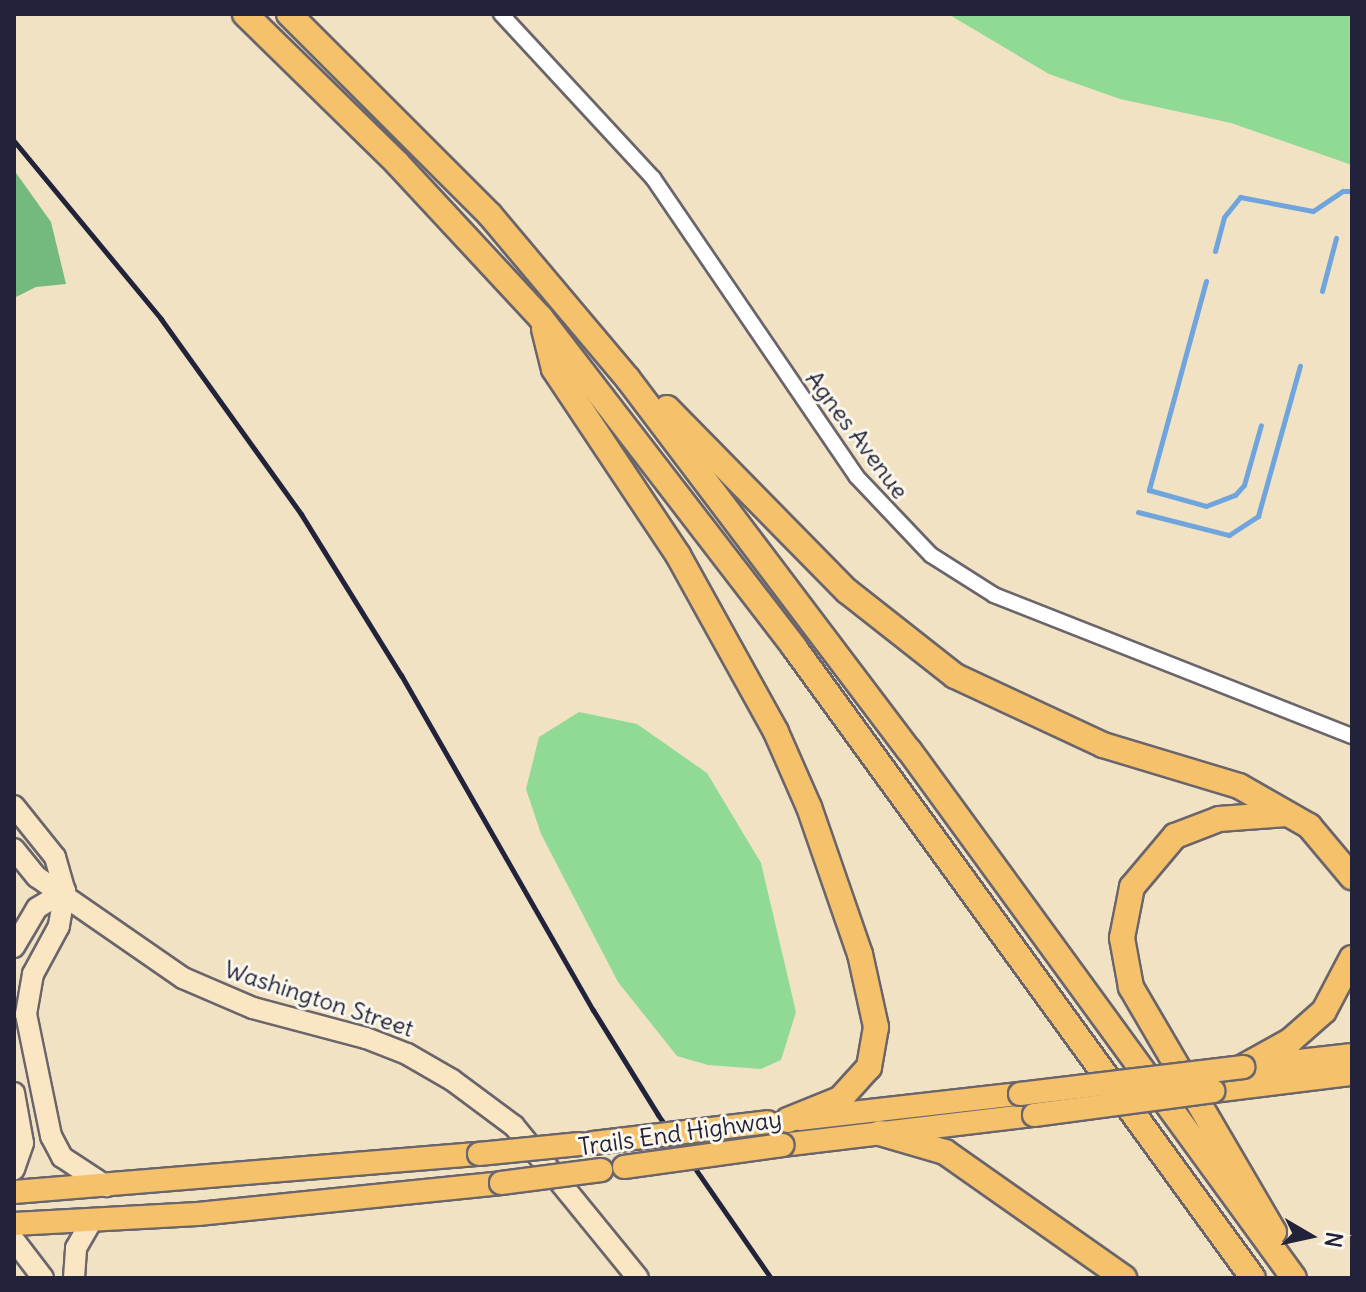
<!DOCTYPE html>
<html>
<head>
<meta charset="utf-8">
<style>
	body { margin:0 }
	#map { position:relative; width:1366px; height:1292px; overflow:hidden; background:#f1e2c4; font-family:Delius,sans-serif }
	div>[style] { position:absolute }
	.green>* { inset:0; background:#90da96 }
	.forest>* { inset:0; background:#74ba7f }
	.stream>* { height:5px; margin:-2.5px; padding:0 2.5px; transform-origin:2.5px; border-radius:2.5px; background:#6fa5dc }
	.roads { filter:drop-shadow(2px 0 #6a656b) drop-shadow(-2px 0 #6a656b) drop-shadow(0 2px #6a656b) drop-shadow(0 -2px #6a656b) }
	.minor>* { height:14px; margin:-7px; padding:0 7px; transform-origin:7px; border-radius:7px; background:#fff }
	.secondary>* { height:20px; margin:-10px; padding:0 10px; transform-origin:10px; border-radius:10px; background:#fbe6c4 }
	.trunk>* { height:22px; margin:-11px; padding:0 11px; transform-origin:11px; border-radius:11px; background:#f5c16b }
	.motorway>* { height:24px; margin:-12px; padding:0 12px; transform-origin:12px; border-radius:12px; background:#f5c16b }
	.rail>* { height:5px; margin:-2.5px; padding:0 2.5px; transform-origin:2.5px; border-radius:2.5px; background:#22223b }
	.bridges { filter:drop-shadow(2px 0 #6a656b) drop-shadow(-2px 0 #6a656b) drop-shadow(0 2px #6a656b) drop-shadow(0 -2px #6a656b) }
	.trunk-bridge>* { height:22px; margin:-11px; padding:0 11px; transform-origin:11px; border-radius:11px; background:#f5c16b }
	span { translate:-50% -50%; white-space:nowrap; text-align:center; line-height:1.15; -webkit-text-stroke:6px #fbf7ec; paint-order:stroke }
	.street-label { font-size:24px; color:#22223b }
	.frame { position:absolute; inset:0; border:16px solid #22223b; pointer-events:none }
	.north { position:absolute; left:1270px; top:1196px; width:80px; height:80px; -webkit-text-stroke:6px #fbf7ec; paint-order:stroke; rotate:99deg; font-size:22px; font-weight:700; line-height:32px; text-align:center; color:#22223b }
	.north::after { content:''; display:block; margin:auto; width:28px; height:36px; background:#22223b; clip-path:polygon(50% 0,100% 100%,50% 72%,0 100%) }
</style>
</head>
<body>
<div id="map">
	<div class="green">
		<div style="clip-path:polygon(948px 14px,1352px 14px,1352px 165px,1231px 123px,1120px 99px,1049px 74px)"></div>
		<div style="clip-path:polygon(579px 712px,637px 724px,707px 773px,761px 863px,796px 1012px,781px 1060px,761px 1069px,708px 1065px,677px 1056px,618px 982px,541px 834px,526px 789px,539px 737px)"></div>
	</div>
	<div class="forest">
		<div style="clip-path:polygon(14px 170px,51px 222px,66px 284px,36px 287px,14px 298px)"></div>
	</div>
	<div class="stream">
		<div style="left:1215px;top:251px;width:35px;rotate:-75deg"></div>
		<div style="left:1224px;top:217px;width:26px;rotate:-51deg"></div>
		<div style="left:1240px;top:197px;width:74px;rotate:10.9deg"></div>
		<div style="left:1313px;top:211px;width:36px;rotate:-34deg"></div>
		<div style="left:1343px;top:191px;width:9px"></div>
		<div style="left:1206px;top:281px;width:217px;rotate:105.3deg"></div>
		<div style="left:1149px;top:490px;width:59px;rotate:15.7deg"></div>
		<div style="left:1206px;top:506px;width:31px;rotate:-21deg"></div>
		<div style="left:1235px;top:495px;width:13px;rotate:-48deg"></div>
		<div style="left:1244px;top:485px;width:62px;rotate:-74.2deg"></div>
		<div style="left:1322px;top:291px;width:55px;rotate:-75.2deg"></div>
		<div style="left:1138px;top:512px;width:94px;rotate:14.2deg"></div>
		<div style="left:1229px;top:535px;width:35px;rotate:-33deg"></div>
		<div style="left:1258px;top:516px;width:156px;rotate:-74.4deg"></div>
	</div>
	<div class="roads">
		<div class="minor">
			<div style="left:501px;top:14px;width:224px;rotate:47.2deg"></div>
			<div style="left:653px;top:178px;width:361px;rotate:55.7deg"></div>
			<div style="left:856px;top:476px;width:109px;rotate:46.5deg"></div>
			<div style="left:931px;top:555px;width:75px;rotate:32.4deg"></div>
			<div style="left:994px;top:595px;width:385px;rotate:21.5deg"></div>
		</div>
		<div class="secondary">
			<div style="left:14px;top:806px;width:65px;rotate:51.2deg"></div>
			<div style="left:55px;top:857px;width:35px;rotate:74deg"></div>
			<div style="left:65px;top:891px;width:36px;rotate:100deg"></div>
			<div style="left:59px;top:926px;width:55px;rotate:118.4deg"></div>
			<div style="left:33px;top:974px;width:41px;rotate:99.9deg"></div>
			<div style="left:26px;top:1014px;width:125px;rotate:78.4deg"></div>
			<div style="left:51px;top:1136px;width:24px;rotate:62deg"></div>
			<div style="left:62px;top:1157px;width:53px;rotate:33.4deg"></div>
			<div style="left:14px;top:849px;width:36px;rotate:51deg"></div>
			<div style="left:37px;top:877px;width:178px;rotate:34.7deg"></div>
			<div style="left:183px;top:978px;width:76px;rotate:23.2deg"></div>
			<div style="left:253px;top:1008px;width:117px;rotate:14.9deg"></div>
			<div style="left:366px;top:1038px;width:44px;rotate:21.3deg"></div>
			<div style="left:407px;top:1054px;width:52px;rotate:30deg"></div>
			<div style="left:452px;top:1080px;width:77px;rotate:36.6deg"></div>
			<div style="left:514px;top:1126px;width:196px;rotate:50.8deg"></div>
			<div style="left:14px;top:947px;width:45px;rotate:-59.5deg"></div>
			<div style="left:37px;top:908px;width:33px;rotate:-31deg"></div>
			<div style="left:14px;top:1093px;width:51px;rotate:79.8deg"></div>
			<div style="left:23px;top:1143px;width:28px;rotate:109deg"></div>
			<div style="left:14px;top:1240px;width:48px;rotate:52.7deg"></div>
			<div style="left:74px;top:1278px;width:30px;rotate:-86deg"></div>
			<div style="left:76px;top:1248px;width:32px;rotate:-60deg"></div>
		</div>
		<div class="trunk">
			<div style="left:1246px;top:1067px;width:107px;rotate:-6.5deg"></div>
			<div style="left:1213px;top:1091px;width:140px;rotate:-7deg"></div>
			<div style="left:799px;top:1119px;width:222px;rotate:-6.5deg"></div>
			<div style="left:782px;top:1145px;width:254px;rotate:-6.8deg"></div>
			<div style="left:14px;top:1192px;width:467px;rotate:-4.7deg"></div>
			<div style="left:14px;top:1224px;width:184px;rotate:-3.1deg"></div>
			<div style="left:198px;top:1214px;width:305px;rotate:-5.8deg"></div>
		</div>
		<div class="motorway">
			<div style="left:245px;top:14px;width:213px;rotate:44.4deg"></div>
			<div style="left:397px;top:163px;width:212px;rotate:47.1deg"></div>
			<div style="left:541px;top:318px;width:415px;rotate:52.4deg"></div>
			<div style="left:794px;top:647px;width:780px;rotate:53.97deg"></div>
			<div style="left:289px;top:14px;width:284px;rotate:45deg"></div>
			<div style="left:490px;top:215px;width:214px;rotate:49.9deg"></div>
			<div style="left:628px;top:379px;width:465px;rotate:52.9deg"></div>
			<div style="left:909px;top:750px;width:653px;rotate:53.9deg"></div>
			<div style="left:544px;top:329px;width:41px;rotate:76deg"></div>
			<div style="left:554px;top:369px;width:224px;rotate:56.3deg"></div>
			<div style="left:678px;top:555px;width:202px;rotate:61deg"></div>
			<div style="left:776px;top:732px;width:82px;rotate:66.3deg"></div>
			<div style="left:809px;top:807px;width:156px;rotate:70.9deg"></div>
			<div style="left:860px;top:954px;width:75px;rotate:77.6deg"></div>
			<div style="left:876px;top:1027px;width:41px;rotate:99.9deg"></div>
			<div style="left:869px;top:1067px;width:43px;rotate:132.2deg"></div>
			<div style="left:840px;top:1099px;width:56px;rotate:158deg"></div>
			<div style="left:667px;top:408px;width:257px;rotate:45.5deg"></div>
			<div style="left:847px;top:591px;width:137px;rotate:38.2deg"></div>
			<div style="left:955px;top:676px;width:163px;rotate:25deg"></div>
			<div style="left:1103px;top:745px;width:142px;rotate:16.8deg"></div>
			<div style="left:1239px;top:786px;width:81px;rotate:29.7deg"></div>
			<div style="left:1309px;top:826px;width:67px;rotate:49.9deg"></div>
			<div style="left:1243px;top:1067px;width:54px;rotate:-29deg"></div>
			<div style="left:1290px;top:1041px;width:45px;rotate:-41.4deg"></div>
			<div style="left:1324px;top:1011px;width:60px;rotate:-62.2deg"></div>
			<div style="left:880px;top:1133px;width:68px;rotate:16.3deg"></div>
			<div style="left:945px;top:1152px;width:219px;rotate:35.1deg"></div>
			<div style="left:1274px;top:1232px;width:284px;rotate:-120.3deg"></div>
			<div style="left:1131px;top:987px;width:50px;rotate:-100.4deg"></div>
			<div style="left:1122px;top:938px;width:52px;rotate:-78.9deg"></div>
			<div style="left:1132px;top:887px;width:67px;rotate:-49.9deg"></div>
			<div style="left:1175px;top:836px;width:47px;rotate:-21.1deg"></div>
			<div style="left:1219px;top:819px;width:68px;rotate:-4.2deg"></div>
		</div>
	</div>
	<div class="rail">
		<div style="left:14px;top:141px;width:231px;rotate:50.4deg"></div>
		<div style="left:161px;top:319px;width:240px;rotate:54.3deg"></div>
		<div style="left:301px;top:514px;width:190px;rotate:58.2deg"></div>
		<div style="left:401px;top:675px;width:386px;rotate:60.2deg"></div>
		<div style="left:593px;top:1010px;width:123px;rotate:58.2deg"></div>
		<div style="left:658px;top:1115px;width:198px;rotate:55.3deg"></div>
	</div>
	<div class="bridges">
		<div class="trunk-bridge">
			<div style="left:1020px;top:1094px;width:225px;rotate:-6.9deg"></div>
			<div style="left:1034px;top:1115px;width:181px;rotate:-7.6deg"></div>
			<div style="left:593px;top:1143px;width:176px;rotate:-6.8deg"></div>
			<div style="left:479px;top:1154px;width:101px;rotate:-5.7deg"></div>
			<div style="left:624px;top:1167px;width:160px;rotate:-7.9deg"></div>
			<div style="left:501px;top:1183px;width:101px;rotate:-7.4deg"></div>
		</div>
	</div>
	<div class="street-label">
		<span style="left:857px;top:435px;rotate:53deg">Agnes Avenue</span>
		<span style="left:319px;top:999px;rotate:18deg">Washington Street</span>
		<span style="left:680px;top:1133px;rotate:-8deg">Trails End Highway</span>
	</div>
	<div class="frame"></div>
	<div class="north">N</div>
</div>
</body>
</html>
